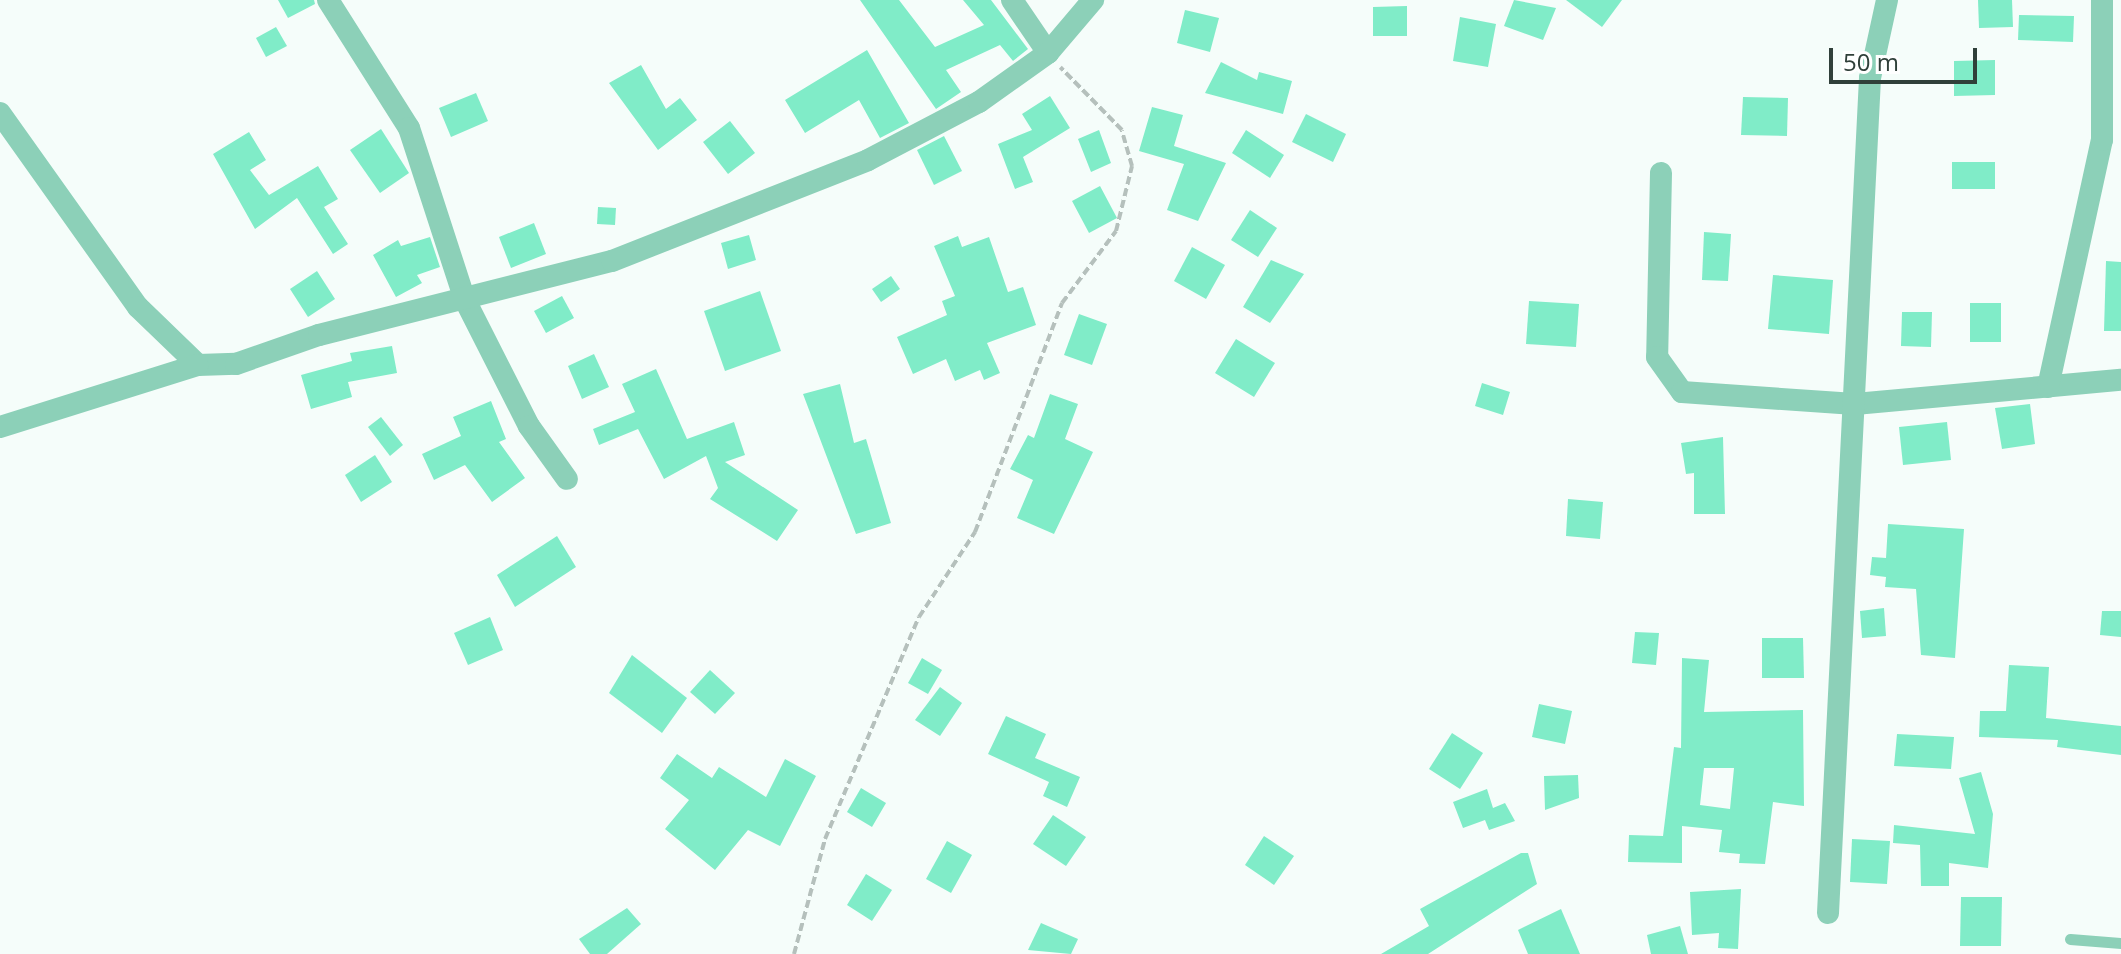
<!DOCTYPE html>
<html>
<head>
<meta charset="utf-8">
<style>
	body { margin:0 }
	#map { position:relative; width:2121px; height:954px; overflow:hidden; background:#f5fdfa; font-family:"Open Sans",sans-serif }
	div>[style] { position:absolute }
	.building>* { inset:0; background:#80ecc8 }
	.path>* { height:4px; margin-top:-2px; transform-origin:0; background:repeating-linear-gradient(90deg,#b5c0bc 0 8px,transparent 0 12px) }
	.service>* { height:11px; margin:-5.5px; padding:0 5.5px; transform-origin:5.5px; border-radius:5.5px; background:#8cd0b8 }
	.minor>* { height:22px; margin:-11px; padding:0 11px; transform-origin:11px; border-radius:11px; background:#8cd0b8 }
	span { translate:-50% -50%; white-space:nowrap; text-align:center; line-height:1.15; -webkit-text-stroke:6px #fff; paint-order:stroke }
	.scale { position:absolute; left:1829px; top:48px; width:148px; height:36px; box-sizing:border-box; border:4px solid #30403a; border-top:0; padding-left:10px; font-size:24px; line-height:28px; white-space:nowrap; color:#30403a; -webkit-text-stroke:6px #fff; paint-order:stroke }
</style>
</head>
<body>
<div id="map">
	<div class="building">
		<div style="clip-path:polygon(278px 0,314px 0,315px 4px,288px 18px)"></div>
		<div style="clip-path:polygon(860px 0,899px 0,935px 47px,984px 25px,963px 0,991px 0,1028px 49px,1013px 61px,1000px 45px,946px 70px,961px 92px,936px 109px)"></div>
		<div style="clip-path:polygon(1514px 0,1556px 8px,1543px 40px,1504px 26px)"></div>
		<div style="clip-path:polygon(1566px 0,1622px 0,1602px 27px)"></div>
		<div style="clip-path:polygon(1978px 0,2012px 0,2013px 27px,1979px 28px)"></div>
		<div style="clip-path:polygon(1407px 6px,1407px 36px,1373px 36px,1373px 7px)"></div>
		<div style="clip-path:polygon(1185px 10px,1219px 18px,1210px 52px,1177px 43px)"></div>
		<div style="clip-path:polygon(2019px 15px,2074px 16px,2073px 42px,2018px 40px)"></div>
		<div style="clip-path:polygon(1460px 17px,1496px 24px,1488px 67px,1453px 61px)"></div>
		<div style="clip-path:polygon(276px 27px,287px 46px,266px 57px,256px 38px)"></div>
		<div style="clip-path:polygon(867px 50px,909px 123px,880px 138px,859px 100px,805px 133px,785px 100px)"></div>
		<div style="clip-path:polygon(1995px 60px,1995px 95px,1954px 96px,1954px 61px)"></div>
		<div style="clip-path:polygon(1221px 62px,1257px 80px,1259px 72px,1292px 81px,1283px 114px,1205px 93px)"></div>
		<div style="clip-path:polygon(641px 65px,666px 109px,680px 98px,697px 120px,658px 150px,609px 83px)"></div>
		<div style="clip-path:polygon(476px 93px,488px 121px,451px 137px,439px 108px)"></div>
		<div style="clip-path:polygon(1050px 96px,1070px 128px,1023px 157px,1033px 182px,1015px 189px,998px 144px,1032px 130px,1022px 114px)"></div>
		<div style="clip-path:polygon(1743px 97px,1788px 98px,1787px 136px,1741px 135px)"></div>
		<div style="clip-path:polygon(1152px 107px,1183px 115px,1174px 146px,1226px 163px,1198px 221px,1167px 210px,1184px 164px,1139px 151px)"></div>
		<div style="clip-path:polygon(1306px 114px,1346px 134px,1333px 162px,1292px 142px)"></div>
		<div style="clip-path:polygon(730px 121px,755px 153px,728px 174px,703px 142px)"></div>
		<div style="clip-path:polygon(381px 129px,409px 173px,380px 193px,350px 150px)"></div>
		<div style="clip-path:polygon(1099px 130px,1111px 163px,1091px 172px,1078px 139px)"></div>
		<div style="clip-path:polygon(1246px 130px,1284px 155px,1270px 178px,1232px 153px)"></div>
		<div style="clip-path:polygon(249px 132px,266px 160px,250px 170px,269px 195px,318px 166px,338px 199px,324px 207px,348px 244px,333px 254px,297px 198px,255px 229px,213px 154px)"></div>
		<div style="clip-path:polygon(944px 136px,962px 171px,934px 185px,917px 150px)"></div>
		<div style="clip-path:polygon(1952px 162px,1995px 162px,1995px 189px,1952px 189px)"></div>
		<div style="clip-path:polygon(1100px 186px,1117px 218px,1089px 233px,1072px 201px)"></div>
		<div style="clip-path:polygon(598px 207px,616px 208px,615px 225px,597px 224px)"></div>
		<div style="clip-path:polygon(1250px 210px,1277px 228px,1258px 257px,1231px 240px)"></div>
		<div style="clip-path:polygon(534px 223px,546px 254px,511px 268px,499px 237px)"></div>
		<div style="clip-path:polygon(1704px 232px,1731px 234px,1728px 281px,1702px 280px)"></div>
		<div style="clip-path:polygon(749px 235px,756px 260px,728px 269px,721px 243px)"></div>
		<div style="clip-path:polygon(958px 236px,962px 247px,989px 237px,1008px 292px,1023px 287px,1036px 325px,987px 343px,1000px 373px,984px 380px,980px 370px,955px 381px,946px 359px,913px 374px,897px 337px,947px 315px,942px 301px,955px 296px,934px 246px)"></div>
		<div style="clip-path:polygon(430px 237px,440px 267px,417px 275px,422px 283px,396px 297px,373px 255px,398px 240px,401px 246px)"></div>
		<div style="clip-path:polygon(1192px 247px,1225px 265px,1206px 299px,1174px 281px)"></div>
		<div style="clip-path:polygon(1271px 260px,1304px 274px,1270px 323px,1243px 307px)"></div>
		<div style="clip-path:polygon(2106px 261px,2121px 262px,2121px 331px,2104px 331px)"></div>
		<div style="clip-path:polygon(317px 271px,335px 299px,308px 317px,290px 289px)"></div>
		<div style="clip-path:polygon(1773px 275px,1833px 280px,1829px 334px,1768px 329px)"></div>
		<div style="clip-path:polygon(891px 276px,900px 289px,881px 302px,872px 289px)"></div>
		<div style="clip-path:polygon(760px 291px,781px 351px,725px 371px,704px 311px)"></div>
		<div style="clip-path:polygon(562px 296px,574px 318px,546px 333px,534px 311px)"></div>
		<div style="clip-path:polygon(1529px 301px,1579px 304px,1576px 347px,1526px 344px)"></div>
		<div style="clip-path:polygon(1970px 303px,2001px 303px,2001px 342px,1970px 342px)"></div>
		<div style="clip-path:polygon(1902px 312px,1932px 312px,1931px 347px,1901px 346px)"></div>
		<div style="clip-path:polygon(1079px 314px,1107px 324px,1092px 365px,1064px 355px)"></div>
		<div style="clip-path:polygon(1236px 339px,1275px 363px,1254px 397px,1215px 373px)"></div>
		<div style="clip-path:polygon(392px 346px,397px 373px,348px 382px,352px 397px,311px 409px,301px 375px,352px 361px,350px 353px)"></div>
		<div style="clip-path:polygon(594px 354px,609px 387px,582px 399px,568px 366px)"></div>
		<div style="clip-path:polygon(656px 369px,687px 439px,734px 422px,745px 455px,725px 462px,798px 510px,777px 541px,710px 499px,718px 488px,706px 456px,664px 479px,638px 429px,599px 445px,593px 429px,635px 412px,622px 384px)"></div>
		<div style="clip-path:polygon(1482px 383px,1510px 392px,1503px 415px,1475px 406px)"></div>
		<div style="clip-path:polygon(840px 384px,854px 443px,866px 439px,891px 523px,856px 534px,803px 394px)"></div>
		<div style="clip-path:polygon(1050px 394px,1078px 404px,1065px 439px,1093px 452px,1054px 534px,1017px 518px,1033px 480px,1010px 469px,1028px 435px,1034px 438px)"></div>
		<div style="clip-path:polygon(491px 401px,506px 439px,499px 442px,525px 478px,492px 502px,465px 465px,434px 480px,422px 454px,461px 436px,453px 417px)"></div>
		<div style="clip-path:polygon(2030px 404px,2035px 444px,2002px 449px,1995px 408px)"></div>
		<div style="clip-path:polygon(381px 417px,403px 445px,390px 456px,368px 427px)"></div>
		<div style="clip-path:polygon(1947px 422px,1951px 460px,1903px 465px,1899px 427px)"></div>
		<div style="clip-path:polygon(1723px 437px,1725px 514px,1694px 514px,1694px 473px,1686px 474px,1681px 443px)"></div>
		<div style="clip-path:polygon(375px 455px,392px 482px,361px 502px,345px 475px)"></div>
		<div style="clip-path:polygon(1568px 499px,1603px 502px,1600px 539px,1566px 536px)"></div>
		<div style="clip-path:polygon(1888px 524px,1964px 529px,1955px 658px,1921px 655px,1916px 589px,1885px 587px,1886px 577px,1870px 575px,1872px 557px,1886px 558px)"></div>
		<div style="clip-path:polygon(557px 536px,576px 567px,515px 607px,497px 575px)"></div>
		<div style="clip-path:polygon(1884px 608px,1886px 636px,1862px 638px,1860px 611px)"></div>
		<div style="clip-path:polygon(2102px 611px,2121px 611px,2121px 637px,2100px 635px)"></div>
		<div style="clip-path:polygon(490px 617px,503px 650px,468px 665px,454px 633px)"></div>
		<div style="clip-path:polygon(1635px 632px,1659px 633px,1656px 665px,1632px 663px)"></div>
		<div style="clip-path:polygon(1762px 638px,1803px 638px,1804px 678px,1762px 678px)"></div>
		<div style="clip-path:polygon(632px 655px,687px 698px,662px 733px,609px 693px)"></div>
		<div style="clip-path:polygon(922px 658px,942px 670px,928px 694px,908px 683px)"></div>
		<div style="clip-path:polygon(evenodd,1682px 658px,1709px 660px,1704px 712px,1803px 710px,1804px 806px,1773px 802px,1765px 864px,1739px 863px,1740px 854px,1719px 852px,1722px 830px,1682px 826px,1682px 863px,1628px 862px,1629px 835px,1663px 836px,1674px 747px,1681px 748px,1682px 658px,1704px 768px,1734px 768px,1730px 809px,1700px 805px,1704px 768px)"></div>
		<div style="clip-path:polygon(2009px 665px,2049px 667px,2046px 718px,2121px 726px,2121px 755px,2057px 747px,2058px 740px,1979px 737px,1980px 711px,2006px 711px)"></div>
		<div style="clip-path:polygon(710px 670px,735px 693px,715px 714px,690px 692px)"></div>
		<div style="clip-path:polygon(940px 687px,962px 703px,940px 736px,915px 720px)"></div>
		<div style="clip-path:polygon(1539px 704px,1572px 711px,1565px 744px,1532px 737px)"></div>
		<div style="clip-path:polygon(1006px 716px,1046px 734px,1035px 758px,1080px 777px,1067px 807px,1043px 796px,1049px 782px,988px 754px)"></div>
		<div style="clip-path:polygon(1452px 733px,1483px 753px,1460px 789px,1429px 769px)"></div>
		<div style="clip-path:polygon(1897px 734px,1954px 737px,1951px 769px,1894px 766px)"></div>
		<div style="clip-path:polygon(677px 754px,712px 778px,719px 767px,766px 797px,785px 759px,816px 776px,780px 846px,748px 830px,715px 870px,665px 829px,689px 800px,660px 778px)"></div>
		<div style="clip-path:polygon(1981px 772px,1993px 814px,1988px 868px,1949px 863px,1949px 886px,1921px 886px,1920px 845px,1893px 843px,1894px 825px,1975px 834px,1959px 778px)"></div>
		<div style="clip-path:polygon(1578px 775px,1579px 798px,1545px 810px,1544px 776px)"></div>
		<div style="clip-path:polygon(861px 788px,886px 803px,872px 827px,847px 812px)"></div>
		<div style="clip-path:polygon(1487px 789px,1493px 808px,1505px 803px,1515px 821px,1489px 830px,1485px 820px,1463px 828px,1453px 802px)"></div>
		<div style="clip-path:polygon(1053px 815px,1086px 837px,1066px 866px,1033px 844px)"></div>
		<div style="clip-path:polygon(1264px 836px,1294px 856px,1274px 885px,1245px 865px)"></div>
		<div style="clip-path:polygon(1852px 839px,1890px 841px,1887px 884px,1850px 882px)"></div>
		<div style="clip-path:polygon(947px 841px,972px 855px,951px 893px,926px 879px)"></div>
		<div style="clip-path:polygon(1521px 853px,1528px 853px,1537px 884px,1428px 954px,1381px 954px,1429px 926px,1420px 909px)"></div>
		<div style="clip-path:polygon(866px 874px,892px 890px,872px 921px,847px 905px)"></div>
		<div style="clip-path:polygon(1741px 889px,1738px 949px,1718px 948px,1719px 933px,1692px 935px,1690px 892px)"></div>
		<div style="clip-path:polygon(1961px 897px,2002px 897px,2001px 946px,1960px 946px)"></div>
		<div style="clip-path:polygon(627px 908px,641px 924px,607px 954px,590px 954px,579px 939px)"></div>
		<div style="clip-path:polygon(1561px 909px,1580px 954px,1528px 954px,1518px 930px)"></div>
		<div style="clip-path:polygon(1041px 923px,1078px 939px,1071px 954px,1028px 950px)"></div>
		<div style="clip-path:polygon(1680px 926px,1688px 954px,1651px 954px,1647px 935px)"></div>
	</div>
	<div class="path">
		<div style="left:794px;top:954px;width:119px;rotate:-74.9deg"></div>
		<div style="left:825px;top:839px;width:241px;rotate:-67.1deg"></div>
		<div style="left:919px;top:617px;width:102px;rotate:-56.6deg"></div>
		<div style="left:975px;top:532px;width:245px;rotate:-69.2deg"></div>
		<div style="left:1062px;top:303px;width:90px;rotate:-53.1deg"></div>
		<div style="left:1116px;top:231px;width:67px;rotate:-76.2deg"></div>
		<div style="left:1132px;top:166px;width:37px;rotate:-106deg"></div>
		<div style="left:1122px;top:130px;width:88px;rotate:-134.5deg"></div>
	</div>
	<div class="service">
		<div style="left:2070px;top:939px;width:51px;rotate:4.5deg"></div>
	</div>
	<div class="minor">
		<div style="left:328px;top:0;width:151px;rotate:57.7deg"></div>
		<div style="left:409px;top:128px;width:181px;rotate:72deg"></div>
		<div style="left:465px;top:300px;width:141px;rotate:63.1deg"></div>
		<div style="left:529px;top:426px;width:65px;rotate:54.4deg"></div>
		<div style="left:1012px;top:0;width:64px;rotate:55.8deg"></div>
		<div style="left:0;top:113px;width:238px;rotate:54.6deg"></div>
		<div style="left:138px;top:307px;width:83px;rotate:44deg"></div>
		<div style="left:198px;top:365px;width:38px;rotate:-2deg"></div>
		<div style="left:236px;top:364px;width:88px;rotate:-19.3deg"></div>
		<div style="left:319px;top:335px;width:302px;rotate:-14.2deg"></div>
		<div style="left:612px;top:261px;width:275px;rotate:-21.5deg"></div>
		<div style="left:868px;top:160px;width:125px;rotate:-27.6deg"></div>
		<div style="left:979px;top:102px;width:85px;rotate:-35.4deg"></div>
		<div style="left:1048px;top:53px;width:70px;rotate:-49.7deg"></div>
		<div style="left:1661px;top:173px;width:184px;rotate:91.2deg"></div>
		<div style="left:1657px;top:357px;width:43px;rotate:54.5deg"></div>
		<div style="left:1682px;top:392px;width:173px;rotate:4deg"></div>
		<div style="left:1855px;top:404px;width:267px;rotate:-5.2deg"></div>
		<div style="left:2048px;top:387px;width:253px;rotate:-77.7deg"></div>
		<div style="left:2102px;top:140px;width:140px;rotate:-90deg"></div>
		<div style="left:0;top:427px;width:207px;rotate:-17.4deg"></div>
		<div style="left:1828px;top:913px;width:836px;rotate:-87.12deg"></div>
		<div style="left:1870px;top:78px;width:80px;rotate:-77.7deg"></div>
	</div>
	<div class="scale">50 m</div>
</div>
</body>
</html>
